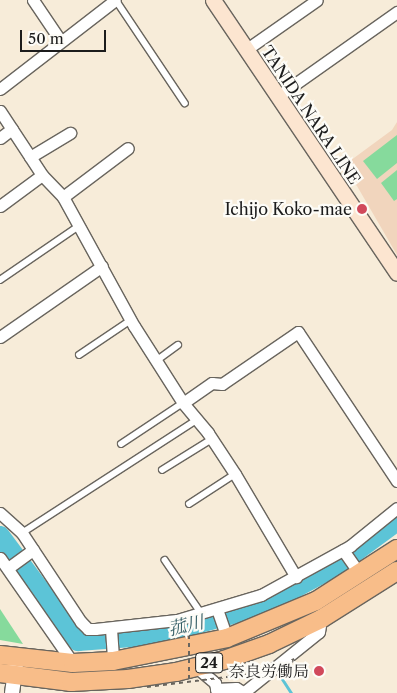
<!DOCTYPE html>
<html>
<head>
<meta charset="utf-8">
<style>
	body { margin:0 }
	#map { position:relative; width:397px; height:693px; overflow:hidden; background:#f7ecd9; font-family:"Libre Caslon Text","Noto Serif JP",serif }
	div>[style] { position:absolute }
	.built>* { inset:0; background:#f1d5bd }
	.green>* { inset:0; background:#86da9c }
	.stream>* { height:3px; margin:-1.5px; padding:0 1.5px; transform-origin:1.5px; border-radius:1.5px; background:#5cc4d7 }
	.river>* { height:20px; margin:-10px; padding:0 10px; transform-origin:10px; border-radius:10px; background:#5cc4d7 }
	.roads { filter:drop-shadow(1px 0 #69655e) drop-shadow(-1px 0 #69655e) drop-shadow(0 1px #69655e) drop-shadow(0 -1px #69655e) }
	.service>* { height:5.5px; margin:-2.75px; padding:0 2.75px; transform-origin:2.75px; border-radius:2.75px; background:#fff }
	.minor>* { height:11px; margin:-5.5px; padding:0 5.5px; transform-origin:5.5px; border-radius:5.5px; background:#fff }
	.tertiary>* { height:14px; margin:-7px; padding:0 7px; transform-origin:7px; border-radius:7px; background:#fff }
	.secondary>* { height:15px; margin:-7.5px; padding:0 7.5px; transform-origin:7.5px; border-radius:7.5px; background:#fce5d0 }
	.trunk>* { height:18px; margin:-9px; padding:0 9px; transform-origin:9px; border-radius:9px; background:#f8bd89 }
	.path-bridge>* { height:2px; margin-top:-1px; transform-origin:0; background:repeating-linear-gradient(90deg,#69655e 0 4px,transparent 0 8px) }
	.dots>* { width:14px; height:14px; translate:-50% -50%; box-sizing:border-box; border:2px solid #fdfcf7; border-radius:50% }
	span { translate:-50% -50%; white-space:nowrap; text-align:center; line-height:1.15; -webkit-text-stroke:4.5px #fdfcf7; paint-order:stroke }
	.shield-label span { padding:1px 4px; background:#fdfcf7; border:1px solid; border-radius:4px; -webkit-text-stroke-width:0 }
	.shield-label { font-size:15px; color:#1c1c1c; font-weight:700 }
	.street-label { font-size:16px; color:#1c1c1c }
	.poi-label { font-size:16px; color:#1c1c1c }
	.right { translate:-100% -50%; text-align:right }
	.water-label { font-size:18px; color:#365f67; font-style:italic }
	.scale { position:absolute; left:20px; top:30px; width:86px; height:22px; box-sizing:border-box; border:2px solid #1c1c1c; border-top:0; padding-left:6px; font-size:15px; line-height:18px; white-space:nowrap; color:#1c1c1c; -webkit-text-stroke:4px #fdfcf7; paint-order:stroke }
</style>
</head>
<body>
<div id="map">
	<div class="built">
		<div style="clip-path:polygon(397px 122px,397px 255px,357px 186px,339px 169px,392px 130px)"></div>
	</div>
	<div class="green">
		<div style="clip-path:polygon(397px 135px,397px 163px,377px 179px,363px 161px)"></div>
		<div style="clip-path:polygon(397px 170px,397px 199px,394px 201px,381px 183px)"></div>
		<div style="clip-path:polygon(0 609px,23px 644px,0 640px)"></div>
	</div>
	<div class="stream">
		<div style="left:282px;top:679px;width:17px;rotate:57deg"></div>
	</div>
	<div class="river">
		<div style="left:0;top:536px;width:131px;rotate:53.4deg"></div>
		<div style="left:78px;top:641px;width:54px;rotate:-4.2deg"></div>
		<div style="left:132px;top:637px;width:50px;rotate:-10.4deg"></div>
		<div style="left:181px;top:628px;width:84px;rotate:-15.2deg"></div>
		<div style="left:262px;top:606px;width:84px;rotate:-28.4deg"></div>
		<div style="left:336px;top:566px;width:76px;rotate:-36.4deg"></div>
	</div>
	<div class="roads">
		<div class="service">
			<div style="left:116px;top:0;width:124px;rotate:56.2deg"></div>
			<div style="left:0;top:280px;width:96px;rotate:-34.4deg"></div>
			<div style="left:79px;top:355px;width:63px;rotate:-33.9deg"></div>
			<div style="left:156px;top:361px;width:27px;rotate:-36deg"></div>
			<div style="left:121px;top:444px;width:74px;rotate:-33.5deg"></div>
			<div style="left:162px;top:470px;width:59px;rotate:-31.8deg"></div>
			<div style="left:189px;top:504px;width:55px;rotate:-33.1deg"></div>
			<div style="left:22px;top:533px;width:206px;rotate:-32.9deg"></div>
			<div style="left:165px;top:560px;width:65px;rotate:55.6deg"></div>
		</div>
		<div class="minor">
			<div style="left:33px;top:0;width:48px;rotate:56deg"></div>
			<div style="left:247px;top:49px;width:85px;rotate:-35deg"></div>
			<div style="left:0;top:89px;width:145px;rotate:-37.7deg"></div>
			<div style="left:278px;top:96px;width:146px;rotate:-35.2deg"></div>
			<div style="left:0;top:111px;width:77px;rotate:56.7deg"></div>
			<div style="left:42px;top:175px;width:30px;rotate:46deg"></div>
			<div style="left:63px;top:197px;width:147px;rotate:61.2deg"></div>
			<div style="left:134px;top:326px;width:91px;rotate:57.5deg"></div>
			<div style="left:183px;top:403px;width:39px;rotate:50deg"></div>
			<div style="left:208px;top:433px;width:49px;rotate:56.6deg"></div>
			<div style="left:235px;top:474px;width:120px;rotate:59.4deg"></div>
			<div style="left:0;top:138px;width:15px;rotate:-37deg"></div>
			<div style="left:30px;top:157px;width:47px;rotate:-31deg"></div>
			<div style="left:63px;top:197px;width:81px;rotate:-37deg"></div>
			<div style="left:0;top:206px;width:52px;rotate:-36.4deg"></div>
			<div style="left:0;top:337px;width:124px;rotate:-34.8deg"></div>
			<div style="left:183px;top:403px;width:35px;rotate:-35deg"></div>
			<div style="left:212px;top:383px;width:10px;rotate:6deg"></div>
			<div style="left:222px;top:384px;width:92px;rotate:-34.4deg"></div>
			<div style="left:298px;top:332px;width:179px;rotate:56.4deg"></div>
			<div style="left:0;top:513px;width:30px;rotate:42deg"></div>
			<div style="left:22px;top:533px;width:107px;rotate:56.5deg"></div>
			<div style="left:81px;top:622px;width:10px;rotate:45deg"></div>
			<div style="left:88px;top:629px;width:7px"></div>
			<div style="left:95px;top:629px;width:82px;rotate:-6.3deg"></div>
			<div style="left:177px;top:620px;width:88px;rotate:-16.6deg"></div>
			<div style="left:261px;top:595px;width:102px;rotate:-28.8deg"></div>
			<div style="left:350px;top:546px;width:60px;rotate:-39deg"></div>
			<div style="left:343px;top:550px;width:29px;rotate:55deg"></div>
			<div style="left:0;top:558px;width:128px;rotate:55.2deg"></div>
			<div style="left:8px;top:568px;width:31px;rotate:-36deg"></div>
			<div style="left:217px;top:609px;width:31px;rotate:71deg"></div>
			<div style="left:111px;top:629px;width:32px;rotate:86deg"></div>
			<div style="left:196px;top:667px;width:25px;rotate:40deg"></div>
			<div style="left:215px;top:683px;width:10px;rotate:79deg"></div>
			<div style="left:216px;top:689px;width:20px;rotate:-3deg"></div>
			<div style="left:236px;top:688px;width:9px;rotate:32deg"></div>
			<div style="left:243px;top:693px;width:97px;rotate:-38.8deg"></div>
			<div style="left:319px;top:632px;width:13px;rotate:-81deg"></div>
		</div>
		<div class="tertiary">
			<div style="left:12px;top:693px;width:35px;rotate:-82deg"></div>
		</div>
		<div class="secondary">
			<div style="left:213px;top:0;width:329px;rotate:56deg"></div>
		</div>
		<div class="trunk">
			<div style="left:0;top:655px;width:73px;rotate:6.3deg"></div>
			<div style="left:73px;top:663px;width:40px;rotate:-2.9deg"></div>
			<div style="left:113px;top:661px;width:116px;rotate:-11.4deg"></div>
			<div style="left:227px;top:638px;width:96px;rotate:-22.6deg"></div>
			<div style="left:316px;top:601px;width:96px;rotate:-32.7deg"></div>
			<div style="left:0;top:673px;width:72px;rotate:7.2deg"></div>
			<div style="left:71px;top:682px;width:57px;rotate:-3deg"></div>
			<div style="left:128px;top:679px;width:49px;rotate:-8.3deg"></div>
			<div style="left:176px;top:672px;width:49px;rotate:-14deg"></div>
			<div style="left:224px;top:660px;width:48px;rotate:-19.6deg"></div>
			<div style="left:269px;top:644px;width:58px;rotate:-25.7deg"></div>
			<div style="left:321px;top:619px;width:90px;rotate:-32.3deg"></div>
		</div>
	</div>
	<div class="path-bridge">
		<div style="left:189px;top:635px;width:47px;rotate:90deg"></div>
		<div style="left:147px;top:687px;width:121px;rotate:-7.1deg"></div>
		<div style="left:267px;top:672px;width:11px;rotate:-15deg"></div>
		<div style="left:278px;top:669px;width:19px;rotate:-32deg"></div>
	</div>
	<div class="dots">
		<div style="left:362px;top:209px;background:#d1495b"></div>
		<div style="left:319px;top:671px;background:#d1495b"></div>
	</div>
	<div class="shield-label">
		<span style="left:209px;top:663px">24</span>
	</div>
	<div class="street-label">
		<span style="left:311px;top:115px;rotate:56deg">TANIDA NARA LINE</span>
	</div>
	<div class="poi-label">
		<span class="right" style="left:352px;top:209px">Ichijo Koko-mae</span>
		<span class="right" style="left:309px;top:671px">奈良労働局</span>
	</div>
	<div class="water-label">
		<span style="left:186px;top:626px;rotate:-13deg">菰川</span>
	</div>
	<div class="scale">50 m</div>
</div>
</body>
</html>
